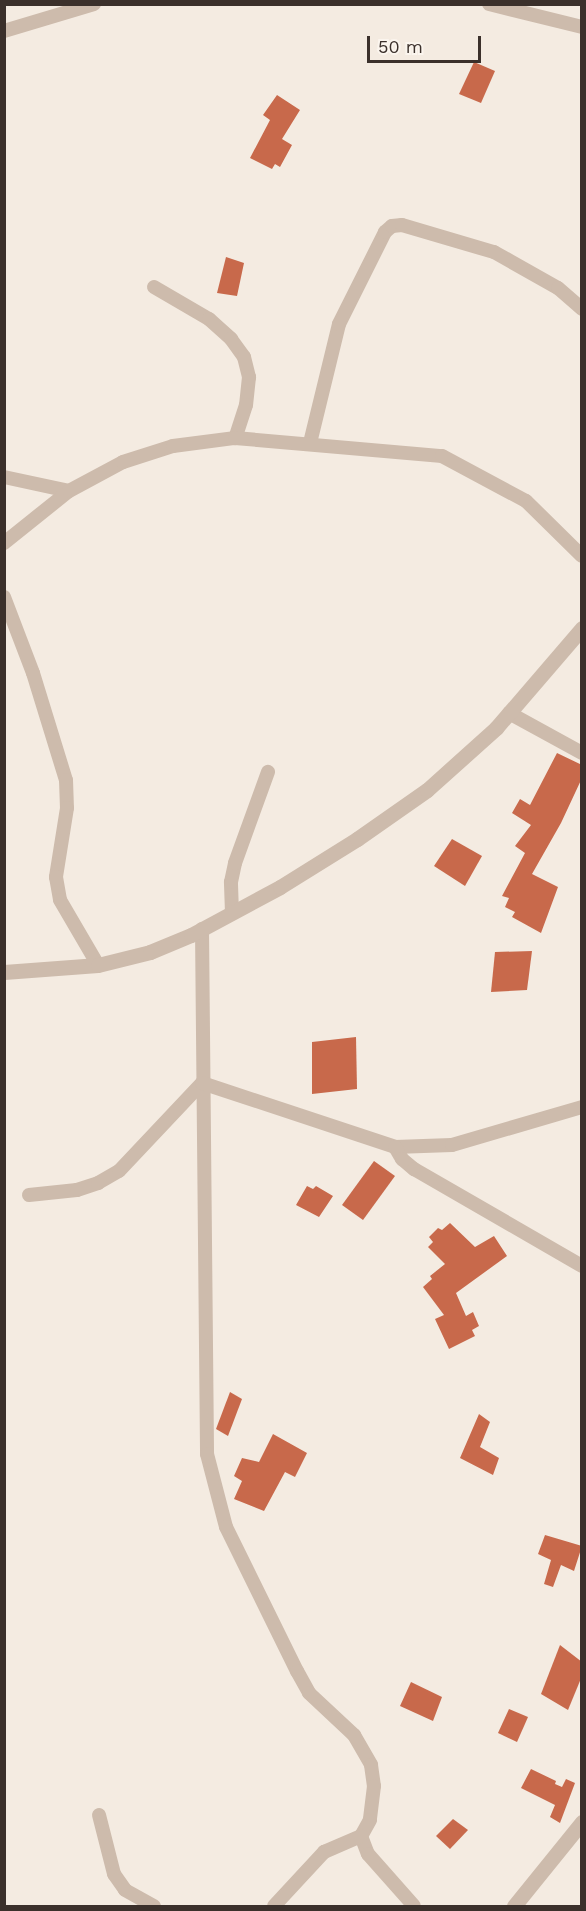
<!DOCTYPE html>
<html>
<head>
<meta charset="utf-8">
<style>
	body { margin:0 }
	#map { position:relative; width:586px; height:1911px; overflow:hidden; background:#f4ebe1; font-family:"Work Sans",sans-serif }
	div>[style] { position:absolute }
	.building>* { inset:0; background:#c8694b }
	.minor>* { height:14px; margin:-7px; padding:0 7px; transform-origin:7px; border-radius:7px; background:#cdbbac }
	.tertiary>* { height:15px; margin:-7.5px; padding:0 7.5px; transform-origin:7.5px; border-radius:7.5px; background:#cdbbac }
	span { translate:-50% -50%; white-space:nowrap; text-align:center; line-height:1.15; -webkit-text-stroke:4.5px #fbf5ee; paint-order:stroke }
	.frame { position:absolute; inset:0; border:6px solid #3b302b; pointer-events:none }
	.scale { position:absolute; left:367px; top:36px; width:114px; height:27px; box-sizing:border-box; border:3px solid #3b302b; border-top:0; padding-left:8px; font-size:18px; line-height:21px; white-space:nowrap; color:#3b302b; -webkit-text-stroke:4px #fbf5ee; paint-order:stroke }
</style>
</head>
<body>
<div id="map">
	<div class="building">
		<div style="clip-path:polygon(474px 62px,495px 71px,481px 103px,459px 94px)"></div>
		<div style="clip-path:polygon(277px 95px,300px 110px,282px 139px,292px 145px,280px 167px,275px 164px,272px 169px,250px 158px,270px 120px,263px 115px)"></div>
		<div style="clip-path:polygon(226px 257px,244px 263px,237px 296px,217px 293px)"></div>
		<div style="clip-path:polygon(557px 753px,582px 765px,582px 778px,561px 823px,532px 874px,558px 887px,541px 933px,512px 917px,515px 912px,505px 907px,509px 898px,502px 896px,525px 853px,515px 846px,531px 825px,512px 813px,520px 799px,530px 805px)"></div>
		<div style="clip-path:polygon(452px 839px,482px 856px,465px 886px,434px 866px)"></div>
		<div style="clip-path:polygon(532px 951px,527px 990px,491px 992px,495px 952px)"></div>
		<div style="clip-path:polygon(356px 1037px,357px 1089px,312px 1094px,312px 1042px)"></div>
		<div style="clip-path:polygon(374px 1161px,395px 1176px,363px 1220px,342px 1205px)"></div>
		<div style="clip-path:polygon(307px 1186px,313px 1189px,316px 1186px,333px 1196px,319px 1217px,296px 1205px)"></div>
		<div style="clip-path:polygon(450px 1223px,475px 1247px,494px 1236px,507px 1256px,456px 1293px,466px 1316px,473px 1312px,479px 1326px,472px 1330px,475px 1336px,449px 1349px,435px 1319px,444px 1315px,423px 1287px,432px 1279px,430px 1276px,445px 1264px,428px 1247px,433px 1242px,429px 1237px,438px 1228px,442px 1230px)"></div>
		<div style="clip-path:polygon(230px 1392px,242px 1399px,228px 1436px,216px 1429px)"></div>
		<div style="clip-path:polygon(479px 1414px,490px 1422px,480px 1447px,499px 1458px,493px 1475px,460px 1458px)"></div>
		<div style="clip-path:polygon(273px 1434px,307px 1453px,295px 1477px,285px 1472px,264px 1511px,234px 1499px,242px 1481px,234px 1476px,242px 1458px,259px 1462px)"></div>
		<div style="clip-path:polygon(545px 1535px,582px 1546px,574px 1571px,561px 1565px,553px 1587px,544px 1584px,551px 1560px,538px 1554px)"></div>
		<div style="clip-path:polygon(560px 1645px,582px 1662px,582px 1676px,568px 1710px,541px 1694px)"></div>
		<div style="clip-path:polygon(411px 1682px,442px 1697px,433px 1721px,400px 1706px)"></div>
		<div style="clip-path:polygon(509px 1709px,528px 1717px,517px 1742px,498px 1733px)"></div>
		<div style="clip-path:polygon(531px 1769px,556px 1781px,555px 1784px,562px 1787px,566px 1779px,575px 1783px,560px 1823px,550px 1817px,555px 1805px,521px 1788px)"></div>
		<div style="clip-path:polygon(453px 1819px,468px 1830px,450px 1849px,436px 1836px)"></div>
	</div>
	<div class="minor">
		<div style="left:489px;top:4px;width:96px;rotate:13.9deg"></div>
		<div style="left:4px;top:31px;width:94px;rotate:-16.7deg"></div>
		<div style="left:154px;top:287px;width:64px;rotate:30.2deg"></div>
		<div style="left:209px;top:319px;width:30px;rotate:42deg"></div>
		<div style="left:231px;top:339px;width:22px;rotate:54deg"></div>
		<div style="left:244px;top:357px;width:21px;rotate:76deg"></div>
		<div style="left:249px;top:377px;width:28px;rotate:96deg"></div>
		<div style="left:246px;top:405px;width:35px;rotate:108deg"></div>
		<div style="left:310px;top:443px;width:122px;rotate:-76.3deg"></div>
		<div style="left:339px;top:324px;width:103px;rotate:-63.4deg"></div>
		<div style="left:385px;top:232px;width:9px;rotate:-41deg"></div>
		<div style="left:392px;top:226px;width:10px;rotate:-6deg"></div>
		<div style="left:402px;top:225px;width:96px;rotate:16.4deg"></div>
		<div style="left:494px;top:252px;width:73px;rotate:29.4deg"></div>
		<div style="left:558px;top:288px;width:32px;rotate:41deg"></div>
		<div style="left:4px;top:477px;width:66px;rotate:12.2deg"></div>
		<div style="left:4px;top:543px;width:83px;rotate:-38.7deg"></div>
		<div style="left:69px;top:491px;width:61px;rotate:-28.2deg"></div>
		<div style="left:123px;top:462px;width:52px;rotate:-17.7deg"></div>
		<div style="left:173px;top:446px;width:63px;rotate:-7.4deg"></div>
		<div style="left:235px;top:438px;width:208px;rotate:5deg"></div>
		<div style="left:442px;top:456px;width:95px;rotate:28.2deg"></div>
		<div style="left:526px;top:501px;width:78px;rotate:44.5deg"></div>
		<div style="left:4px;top:597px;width:81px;rotate:69.1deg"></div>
		<div style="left:33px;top:673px;width:112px;rotate:72.9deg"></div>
		<div style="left:66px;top:780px;width:28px;rotate:88deg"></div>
		<div style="left:67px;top:808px;width:70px;rotate:99.1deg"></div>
		<div style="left:56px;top:877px;width:23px;rotate:80deg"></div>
		<div style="left:60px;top:900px;width:75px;rotate:59.7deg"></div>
		<div style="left:509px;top:713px;width:83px;rotate:28.7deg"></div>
		<div style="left:232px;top:913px;width:31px;rotate:-92deg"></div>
		<div style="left:231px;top:882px;width:19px;rotate:-78deg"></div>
		<div style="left:235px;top:863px;width:97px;rotate:-70.1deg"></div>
		<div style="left:202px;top:929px;width:525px;rotate:89.45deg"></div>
		<div style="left:207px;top:1454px;width:75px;rotate:75.4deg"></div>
		<div style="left:226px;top:1527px;width:161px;rotate:63.8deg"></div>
		<div style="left:297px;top:1671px;width:25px;rotate:61deg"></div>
		<div style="left:309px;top:1693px;width:62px;rotate:43deg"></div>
		<div style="left:354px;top:1735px;width:34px;rotate:60deg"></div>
		<div style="left:371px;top:1765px;width:21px;rotate:82deg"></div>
		<div style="left:374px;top:1786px;width:34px;rotate:97deg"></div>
		<div style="left:370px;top:1820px;width:18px;rotate:119deg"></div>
		<div style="left:361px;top:1836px;width:19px;rotate:69deg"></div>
		<div style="left:368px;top:1854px;width:69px;rotate:48.5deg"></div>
		<div style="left:395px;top:1147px;width:57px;rotate:-2deg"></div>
		<div style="left:452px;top:1145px;width:135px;rotate:-16.3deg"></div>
		<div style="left:29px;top:1195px;width:48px;rotate:-5.9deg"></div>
		<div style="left:77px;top:1190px;width:22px;rotate:-18deg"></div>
		<div style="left:98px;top:1183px;width:24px;rotate:-30deg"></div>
		<div style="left:119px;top:1171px;width:121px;rotate:-46.7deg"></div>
		<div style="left:202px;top:1083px;width:203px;rotate:18.3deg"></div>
		<div style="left:395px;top:1147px;width:14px;rotate:60deg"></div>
		<div style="left:402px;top:1159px;width:16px;rotate:40deg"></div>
		<div style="left:414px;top:1169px;width:194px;rotate:30deg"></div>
		<div style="left:99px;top:1815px;width:61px;rotate:75.7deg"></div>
		<div style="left:114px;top:1874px;width:19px;rotate:55deg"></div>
		<div style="left:125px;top:1890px;width:33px;rotate:29deg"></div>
		<div style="left:274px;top:1906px;width:74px;rotate:-47.2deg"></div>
		<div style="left:324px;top:1852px;width:40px;rotate:-23.4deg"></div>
	</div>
	<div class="tertiary">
		<div style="left:4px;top:972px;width:94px;rotate:-4.3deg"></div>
		<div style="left:98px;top:965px;width:54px;rotate:-14deg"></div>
		<div style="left:150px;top:952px;width:44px;rotate:-22.5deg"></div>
		<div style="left:191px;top:935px;width:101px;rotate:-28.3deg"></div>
		<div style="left:280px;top:887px;width:91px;rotate:-31.9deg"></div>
		<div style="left:357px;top:839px;width:85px;rotate:-35deg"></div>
		<div style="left:427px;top:790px;width:93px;rotate:-41.9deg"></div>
		<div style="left:496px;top:728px;width:132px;rotate:-49.3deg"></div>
		<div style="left:514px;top:1906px;width:108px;rotate:-51deg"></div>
	</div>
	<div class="frame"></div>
	<div class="scale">50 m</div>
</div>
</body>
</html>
